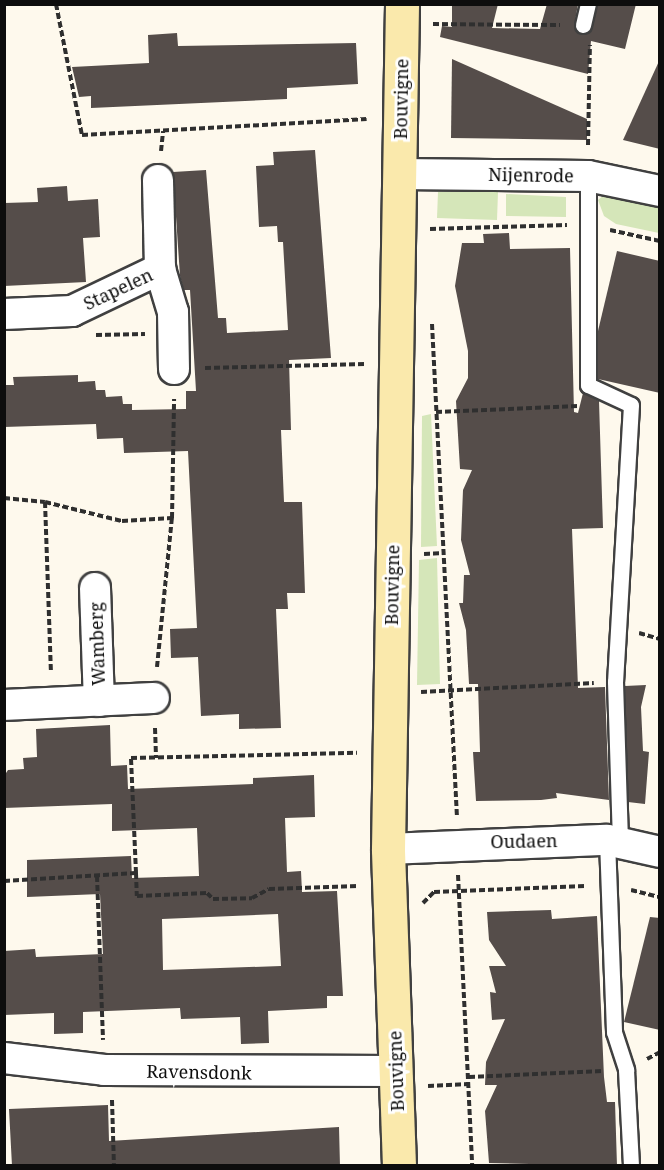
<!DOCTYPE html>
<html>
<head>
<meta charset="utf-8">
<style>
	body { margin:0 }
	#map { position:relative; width:664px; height:1170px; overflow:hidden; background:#fef9ed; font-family:"Noto Serif",serif }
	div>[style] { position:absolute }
	.green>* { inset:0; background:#d5e6b9 }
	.building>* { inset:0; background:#554d4a }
	.path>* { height:4px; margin-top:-2px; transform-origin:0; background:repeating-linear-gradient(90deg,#2f2f2f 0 6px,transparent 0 9px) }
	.roads { filter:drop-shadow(2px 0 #404040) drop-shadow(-2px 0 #404040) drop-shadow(0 2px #404040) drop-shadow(0 -2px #404040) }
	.lane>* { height:15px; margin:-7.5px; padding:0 7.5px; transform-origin:7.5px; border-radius:7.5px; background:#fff }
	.street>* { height:30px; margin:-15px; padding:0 15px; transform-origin:15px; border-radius:15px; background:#fff }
	.secondary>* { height:33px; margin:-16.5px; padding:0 16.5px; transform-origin:16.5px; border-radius:16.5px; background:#fae9ac }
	span { translate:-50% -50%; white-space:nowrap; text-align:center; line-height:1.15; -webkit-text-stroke:6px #fff; paint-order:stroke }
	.street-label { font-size:18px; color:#0d0d0d }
	.frame { position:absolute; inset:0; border:6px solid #0d0d0d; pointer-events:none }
</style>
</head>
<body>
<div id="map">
	<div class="green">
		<div style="clip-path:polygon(438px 192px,498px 192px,497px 220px,437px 218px)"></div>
		<div style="clip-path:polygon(506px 194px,566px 197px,566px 217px,506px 216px)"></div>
		<div style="clip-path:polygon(604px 195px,659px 207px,659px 233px,616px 224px,604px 216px,598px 200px)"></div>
		<div style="clip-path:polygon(431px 414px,437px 546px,421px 547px,422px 416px)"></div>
		<div style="clip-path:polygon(437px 558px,440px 684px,417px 685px,419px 560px)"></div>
	</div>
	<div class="building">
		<div style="clip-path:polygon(452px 4px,498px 4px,492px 28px,540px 29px,547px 4px,578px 4px,574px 27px,581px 35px,592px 28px,598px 4px,636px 4px,625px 49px,591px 41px,588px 74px,440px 37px,442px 26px,452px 27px)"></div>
		<div style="clip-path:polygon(177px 33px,178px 46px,356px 43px,358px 84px,287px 88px,287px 99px,91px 108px,91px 96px,79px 97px,72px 67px,149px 63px,148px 35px)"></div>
		<div style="clip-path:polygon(452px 59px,587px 119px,587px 140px,451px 138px)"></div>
		<div style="clip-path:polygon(660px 59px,660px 149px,623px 140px)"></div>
		<div style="clip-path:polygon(315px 150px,331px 358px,289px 360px,291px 430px,281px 430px,284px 502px,302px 502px,305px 593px,287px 593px,288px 609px,276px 609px,281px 728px,239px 729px,239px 714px,201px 716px,198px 657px,171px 658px,170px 629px,197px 628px,188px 451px,124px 453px,123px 438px,97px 439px,96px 424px,4px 427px,4px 385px,14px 385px,13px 377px,78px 375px,78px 382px,95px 381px,96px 390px,105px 390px,106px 397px,122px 396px,123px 404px,132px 404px,132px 410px,186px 409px,186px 391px,196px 391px,190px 290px,184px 290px,180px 276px,173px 172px,206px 170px,218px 318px,226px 318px,227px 333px,288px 330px,283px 242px,278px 242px,277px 226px,259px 227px,256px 166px,274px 165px,273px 152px)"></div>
		<div style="clip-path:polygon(67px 186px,68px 201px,98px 199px,100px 237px,83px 238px,86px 282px,4px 286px,4px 203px,38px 202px,37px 188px)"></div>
		<div style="clip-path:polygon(509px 233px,510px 249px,570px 248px,574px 412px,578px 413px,583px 393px,599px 401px,603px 528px,572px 529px,578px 688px,605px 687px,609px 800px,556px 793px,557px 798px,541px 800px,476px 801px,473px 752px,480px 752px,478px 684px,469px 684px,466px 630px,459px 603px,463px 603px,464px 575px,470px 575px,461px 540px,463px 490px,472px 470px,460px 469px,456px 401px,468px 378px,468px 351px,455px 286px,462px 243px,484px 243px,483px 234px)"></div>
		<div style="clip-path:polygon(617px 251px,660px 261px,660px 393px,598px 379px,598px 331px)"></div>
		<div style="clip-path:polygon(646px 685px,641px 707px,643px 751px,649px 752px,645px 804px,628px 802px,625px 686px)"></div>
		<div style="clip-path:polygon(evenodd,110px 725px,111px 766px,127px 765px,128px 789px,253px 784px,253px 778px,314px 775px,315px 817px,285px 818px,287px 872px,301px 871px,302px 892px,337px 891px,343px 996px,327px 996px,327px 1008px,268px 1011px,269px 1043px,241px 1044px,240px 1017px,181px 1019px,180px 1008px,83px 1012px,83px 1033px,54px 1034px,54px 1013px,4px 1015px,4px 951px,35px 949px,36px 957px,103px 954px,100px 894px,27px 897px,27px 860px,131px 856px,132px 878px,199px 876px,197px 828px,112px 831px,112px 804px,4px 808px,4px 776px,8px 770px,24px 769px,23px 758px,37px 757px,36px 729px,110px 725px,278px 914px,281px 966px,163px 970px,162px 919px,278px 914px)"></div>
		<div style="clip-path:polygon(551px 910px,552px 919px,597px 916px,604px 1077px,607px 1102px,615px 1102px,617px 1166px,489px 1163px,485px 1111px,497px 1085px,485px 1085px,486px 1062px,505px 1019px,492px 1020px,490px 992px,496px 993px,489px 966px,506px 966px,489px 940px,487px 912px)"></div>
		<div style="clip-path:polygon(650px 917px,660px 918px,660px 1030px,624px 1022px)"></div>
		<div style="clip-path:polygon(108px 1105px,109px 1141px,339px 1127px,340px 1166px,12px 1166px,9px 1109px)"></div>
	</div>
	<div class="path">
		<div style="left:56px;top:4px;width:134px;rotate:78.8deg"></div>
		<div style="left:82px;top:135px;width:285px;rotate:-3.2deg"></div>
		<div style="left:433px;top:24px;width:127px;rotate:0.5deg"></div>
		<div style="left:588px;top:145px;width:100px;rotate:-88.9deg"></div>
		<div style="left:161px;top:151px;width:20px;rotate:-84deg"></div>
		<div style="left:430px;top:229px;width:137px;rotate:-1.7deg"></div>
		<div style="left:610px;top:230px;width:51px;rotate:12.4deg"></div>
		<div style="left:432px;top:324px;width:494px;rotate:87.1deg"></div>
		<div style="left:96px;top:335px;width:49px;rotate:-1.2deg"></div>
		<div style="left:205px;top:368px;width:160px;rotate:-1.4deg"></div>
		<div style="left:436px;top:412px;width:142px;rotate:-2.4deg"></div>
		<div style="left:4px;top:498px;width:41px;rotate:5.6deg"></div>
		<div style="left:45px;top:502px;width:171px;rotate:88deg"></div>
		<div style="left:45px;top:502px;width:79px;rotate:13.9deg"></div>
		<div style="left:122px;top:521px;width:50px;rotate:-3.4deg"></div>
		<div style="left:424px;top:554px;width:20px;rotate:-3deg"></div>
		<div style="left:639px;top:633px;width:22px;rotate:16deg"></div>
		<div style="left:157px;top:667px;width:150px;rotate:-84.3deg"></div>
		<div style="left:172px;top:518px;width:119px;rotate:-89deg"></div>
		<div style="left:421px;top:692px;width:173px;rotate:-3deg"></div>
		<div style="left:155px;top:728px;width:30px;rotate:88deg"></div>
		<div style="left:136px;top:873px;width:115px;rotate:-92.5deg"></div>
		<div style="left:131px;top:758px;width:226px;rotate:-1.3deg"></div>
		<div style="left:458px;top:875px;width:291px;rotate:87.2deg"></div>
		<div style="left:97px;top:876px;width:164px;rotate:87.9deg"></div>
		<div style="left:4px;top:881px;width:132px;rotate:-3.5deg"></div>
		<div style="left:136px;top:873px;width:23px;rotate:88deg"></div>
		<div style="left:137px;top:896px;width:70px;rotate:-2.5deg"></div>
		<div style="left:207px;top:893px;width:8px;rotate:45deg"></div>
		<div style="left:213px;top:899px;width:39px;rotate:-1deg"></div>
		<div style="left:252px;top:898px;width:19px;rotate:-28deg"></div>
		<div style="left:269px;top:889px;width:89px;rotate:-1.9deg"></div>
		<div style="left:631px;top:890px;width:30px;rotate:14deg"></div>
		<div style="left:423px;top:903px;width:16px;rotate:-45deg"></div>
		<div style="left:434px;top:892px;width:151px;rotate:-2.3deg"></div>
		<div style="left:647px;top:1059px;width:15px;rotate:-28deg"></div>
		<div style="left:469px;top:1077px;width:134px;rotate:-2.6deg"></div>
		<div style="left:428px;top:1086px;width:41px;rotate:-2.8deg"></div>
		<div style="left:112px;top:1100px;width:66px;rotate:88.3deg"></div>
	</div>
	<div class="roads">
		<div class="lane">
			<div style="left:583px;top:25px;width:22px;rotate:-77deg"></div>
			<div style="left:588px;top:176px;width:209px;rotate:90deg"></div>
			<div style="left:588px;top:385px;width:47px;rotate:24.9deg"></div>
			<div style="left:631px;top:405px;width:277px;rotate:93.3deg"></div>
			<div style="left:615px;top:682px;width:161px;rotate:88.2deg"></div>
			<div style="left:607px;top:840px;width:192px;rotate:87.9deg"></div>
			<div style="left:614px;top:1032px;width:40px;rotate:72deg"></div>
			<div style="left:626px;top:1070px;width:96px;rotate:87deg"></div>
		</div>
		<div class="street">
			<div style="left:400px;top:174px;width:188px;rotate:0.6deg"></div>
			<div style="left:588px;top:176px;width:74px;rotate:11.8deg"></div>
			<div style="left:160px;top:269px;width:45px;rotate:73.2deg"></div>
			<div style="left:173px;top:312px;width:57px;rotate:89deg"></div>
			<div style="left:4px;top:314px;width:68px;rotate:-2.5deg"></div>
			<div style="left:72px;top:311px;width:98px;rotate:-25.5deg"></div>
			<div style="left:160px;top:269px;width:89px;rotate:-91.3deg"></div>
			<div style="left:95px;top:588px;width:113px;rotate:88deg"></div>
			<div style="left:4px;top:705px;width:150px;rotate:-2.7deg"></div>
			<div style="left:388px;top:849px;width:219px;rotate:-2.4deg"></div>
			<div style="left:607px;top:840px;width:54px;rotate:12.8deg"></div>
			<div style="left:4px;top:1058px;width:101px;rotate:6.8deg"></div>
			<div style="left:104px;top:1070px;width:291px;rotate:0.2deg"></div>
		</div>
		<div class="secondary">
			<div style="left:399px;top:1166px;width:317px;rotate:-92deg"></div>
			<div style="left:388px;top:849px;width:845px;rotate:-89.05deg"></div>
		</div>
	</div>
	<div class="street-label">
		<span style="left:401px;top:99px;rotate:-89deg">Bouvigne</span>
		<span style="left:531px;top:175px;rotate:1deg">Nijenrode</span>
		<span style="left:118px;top:289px;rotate:-25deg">Stapelen</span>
		<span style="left:392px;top:585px;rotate:-89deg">Bouvigne</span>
		<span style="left:97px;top:644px;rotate:-92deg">Wamberg</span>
		<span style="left:524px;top:841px;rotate:-1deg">Oudaen</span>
		<span style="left:396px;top:1071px;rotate:-92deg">Bouvigne</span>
		<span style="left:199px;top:1072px;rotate:1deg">Ravensdonk</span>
	</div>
	<div class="frame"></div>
</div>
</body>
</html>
